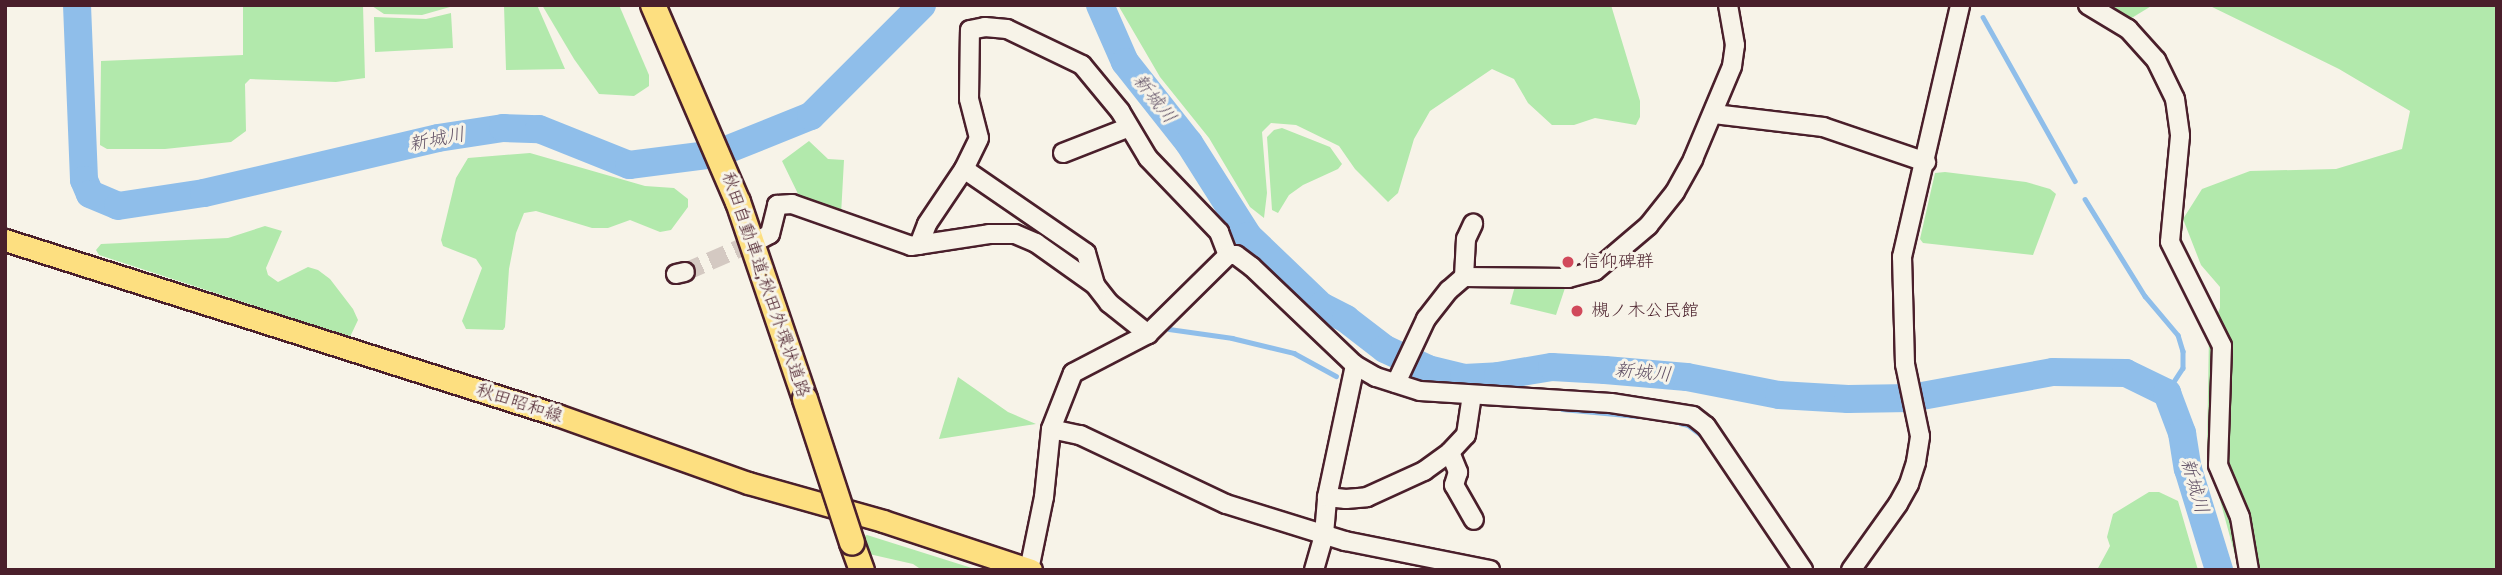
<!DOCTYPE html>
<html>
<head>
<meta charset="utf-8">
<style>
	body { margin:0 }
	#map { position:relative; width:2502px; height:575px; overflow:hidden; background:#f7f3e8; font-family:"Balsamiq Sans","Klee One",sans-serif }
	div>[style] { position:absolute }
	.green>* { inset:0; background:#b2e9ac }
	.stream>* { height:4.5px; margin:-2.25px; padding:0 2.25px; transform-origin:2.25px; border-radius:2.25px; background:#8fbeea }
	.river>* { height:28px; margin:-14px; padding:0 14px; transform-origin:14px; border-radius:14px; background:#8fbeea }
	.minor-tunnel>* { height:18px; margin-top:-9px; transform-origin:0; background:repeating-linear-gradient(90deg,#d4c9c2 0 18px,transparent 0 27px) }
	.roads { filter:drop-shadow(2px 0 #4a1f2b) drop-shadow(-2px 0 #4a1f2b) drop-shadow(0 2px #4a1f2b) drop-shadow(0 -2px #4a1f2b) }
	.minor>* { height:18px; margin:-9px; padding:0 9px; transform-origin:9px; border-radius:9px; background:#f7f3e8 }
	.major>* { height:21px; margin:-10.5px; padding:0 10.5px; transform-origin:10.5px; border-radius:10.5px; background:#fddf80 }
	.highway>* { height:24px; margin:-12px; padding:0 12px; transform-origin:12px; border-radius:12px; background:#fddf80 }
	.bridges { filter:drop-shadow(2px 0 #4a1f2b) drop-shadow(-2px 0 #4a1f2b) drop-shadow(0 2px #4a1f2b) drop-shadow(0 -2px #4a1f2b) }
	.highway-bridge>* { height:24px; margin:-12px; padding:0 12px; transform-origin:12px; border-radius:12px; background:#fddf80 }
	.dots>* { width:19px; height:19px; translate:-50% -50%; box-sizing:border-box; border:4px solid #f7f3e8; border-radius:50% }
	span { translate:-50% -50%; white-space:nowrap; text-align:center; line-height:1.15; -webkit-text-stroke:6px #f7f3e8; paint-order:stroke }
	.poi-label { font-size:18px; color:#4a1f2b }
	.left { translate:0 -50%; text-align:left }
	.street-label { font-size:18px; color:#4a1f2b }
	.water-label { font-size:19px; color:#5f4f64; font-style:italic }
	.frame { position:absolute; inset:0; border:7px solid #4a1f2b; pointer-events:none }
</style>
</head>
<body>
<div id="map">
	<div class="green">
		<div style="clip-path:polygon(243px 5px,363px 5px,365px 78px,336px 82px,250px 79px,245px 84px,246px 131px,231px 142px,165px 149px,107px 149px,100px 145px,101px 61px,243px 55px)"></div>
		<div style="clip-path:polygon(457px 5px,422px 15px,384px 14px,372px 6px)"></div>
		<div style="clip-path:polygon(504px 5px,537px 5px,565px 69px,506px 70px)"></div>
		<div style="clip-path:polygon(542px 5px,619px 5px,649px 75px,649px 86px,634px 96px,599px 94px,574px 59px)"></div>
		<div style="clip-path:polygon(1118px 5px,1611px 5px,1640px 101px,1640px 117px,1636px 125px,1595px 118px,1574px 125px,1552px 125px,1528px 103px,1514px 79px,1492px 69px,1430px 111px,1414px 139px,1398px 193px,1388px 202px,1355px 169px,1339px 146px,1296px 125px,1271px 123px,1262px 132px,1267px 193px,1264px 218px,1250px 207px,1209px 138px,1160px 77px)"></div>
		<div style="clip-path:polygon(2106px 5px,2153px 5px,2130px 19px,2116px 14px)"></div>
		<div style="clip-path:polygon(2208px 5px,2497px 5px,2497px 570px,2239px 570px,2207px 452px,2209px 333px,2220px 308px,2220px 287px,2201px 265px,2183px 219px,2202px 189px,2250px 171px,2336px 169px,2402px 149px,2410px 111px,2339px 69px)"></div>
		<div style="clip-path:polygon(451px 13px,453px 48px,375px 52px,374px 17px,426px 19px)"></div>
		<div style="clip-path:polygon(1282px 128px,1330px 147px,1342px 164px,1338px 169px,1303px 185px,1289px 195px,1278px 213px,1272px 210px,1267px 137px,1274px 130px)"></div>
		<div style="clip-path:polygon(809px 141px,828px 159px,844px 160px,841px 215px,802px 202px,782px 161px)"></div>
		<div style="clip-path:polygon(530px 153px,645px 186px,674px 188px,688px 199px,688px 207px,671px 230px,660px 232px,630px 220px,608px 228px,592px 228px,536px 211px,524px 213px,516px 233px,509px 269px,505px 327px,503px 330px,466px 329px,462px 321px,482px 268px,476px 259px,443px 246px,441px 240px,456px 178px,468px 158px)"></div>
		<div style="clip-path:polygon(1945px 172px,2026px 182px,2050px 189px,2056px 194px,2033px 255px,1923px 243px,1920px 239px,1935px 173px)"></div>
		<div style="clip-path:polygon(265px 226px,282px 231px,266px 268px,268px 275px,278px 282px,308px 267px,318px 270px,330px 279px,353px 309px,358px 320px,350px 337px,99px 255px,96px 250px,101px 244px,228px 238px)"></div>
		<div style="clip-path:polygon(1515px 286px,1565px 288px,1556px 315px,1510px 304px)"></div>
		<div style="clip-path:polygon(958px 377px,1008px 412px,1036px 424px,939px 439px)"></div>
		<div style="clip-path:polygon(2149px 492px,2159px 492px,2178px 501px,2198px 570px,2097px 570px,2110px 546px,2107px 537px,2113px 514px)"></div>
		<div style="clip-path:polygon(867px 535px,978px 570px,922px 570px,913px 564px,869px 554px,861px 537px)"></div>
	</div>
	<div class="stream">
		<div style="left:1983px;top:17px;width:188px;rotate:60.7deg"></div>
		<div style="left:2085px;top:199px;width:114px;rotate:58.3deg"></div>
		<div style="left:2145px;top:296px;width:51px;rotate:49.8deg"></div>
		<div style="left:2178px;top:335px;width:17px;rotate:73deg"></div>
		<div style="left:2183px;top:351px;width:17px;rotate:90deg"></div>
		<div style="left:2183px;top:368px;width:30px;rotate:123deg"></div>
		<div style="left:1169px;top:329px;width:64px;rotate:8.1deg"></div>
		<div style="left:1232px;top:338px;width:64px;rotate:13.6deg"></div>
		<div style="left:1294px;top:353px;width:48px;rotate:28.7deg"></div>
		<div style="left:1387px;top:389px;width:26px;rotate:18deg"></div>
		<div style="left:1562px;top:409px;width:75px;rotate:5.3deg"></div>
		<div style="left:1680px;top:423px;width:8px;rotate:14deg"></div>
		<div style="left:1688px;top:425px;width:21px;rotate:37deg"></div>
	</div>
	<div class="river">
		<div style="left:77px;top:5px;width:175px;rotate:87.7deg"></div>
		<div style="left:84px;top:180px;width:15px;rotate:67deg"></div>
		<div style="left:90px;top:194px;width:30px;rotate:23deg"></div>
		<div style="left:118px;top:206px;width:87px;rotate:-8.6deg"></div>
		<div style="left:204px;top:193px;width:240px;rotate:-13.2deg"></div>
		<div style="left:438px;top:138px;width:66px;rotate:-8.7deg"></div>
		<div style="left:503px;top:128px;width:36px;rotate:2deg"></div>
		<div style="left:539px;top:129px;width:97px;rotate:21.8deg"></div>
		<div style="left:629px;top:165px;width:88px;rotate:-7.2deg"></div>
		<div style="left:716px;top:154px;width:102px;rotate:-21.8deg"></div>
		<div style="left:811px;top:116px;width:157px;rotate:-45deg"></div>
		<div style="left:1100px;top:5px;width:62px;rotate:66.3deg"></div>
		<div style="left:1125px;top:62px;width:103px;rotate:51.7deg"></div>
		<div style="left:1189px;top:143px;width:110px;rotate:57.6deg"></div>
		<div style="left:1248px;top:236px;width:101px;rotate:43.8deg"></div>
		<div style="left:1321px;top:306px;width:28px;rotate:27deg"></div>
		<div style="left:1346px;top:319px;width:49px;rotate:37.6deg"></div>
		<div style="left:1385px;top:349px;width:47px;rotate:24.9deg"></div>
		<div style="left:1428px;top:369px;width:37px;rotate:14deg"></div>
		<div style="left:1464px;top:378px;width:34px;rotate:-3deg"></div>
		<div style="left:1498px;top:376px;width:55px;rotate:-9.5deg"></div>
		<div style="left:1552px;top:367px;width:53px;rotate:3.2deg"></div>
		<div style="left:1605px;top:370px;width:82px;rotate:4.9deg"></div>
		<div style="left:1687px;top:377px;width:94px;rotate:11.1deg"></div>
		<div style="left:1779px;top:395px;width:69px;rotate:3.3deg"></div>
		<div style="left:1848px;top:399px;width:63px;rotate:-0.9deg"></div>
		<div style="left:1911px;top:398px;width:144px;rotate:-10.4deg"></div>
		<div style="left:2053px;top:372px;width:73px;rotate:0.8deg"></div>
		<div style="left:2126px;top:373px;width:46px;rotate:26deg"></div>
		<div style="left:2167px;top:393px;width:43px;rotate:69.4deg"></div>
		<div style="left:2182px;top:433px;width:36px;rotate:81deg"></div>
		<div style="left:2188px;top:469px;width:106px;rotate:72.9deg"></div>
	</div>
	<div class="minor-tunnel">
		<div style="left:685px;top:272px;width:83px;rotate:-23.5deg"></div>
	</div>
	<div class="roads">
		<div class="minor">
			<div style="left:2088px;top:5px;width:47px;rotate:31deg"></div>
			<div style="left:2128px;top:29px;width:42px;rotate:47.9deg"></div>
			<div style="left:2156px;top:60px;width:43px;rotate:64deg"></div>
			<div style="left:2175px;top:99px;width:37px;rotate:82deg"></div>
			<div style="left:2180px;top:136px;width:106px;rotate:95.4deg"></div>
			<div style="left:2170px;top:242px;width:116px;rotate:63.4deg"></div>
			<div style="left:2222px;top:346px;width:119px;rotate:91.9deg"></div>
			<div style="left:2218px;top:465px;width:56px;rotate:67.1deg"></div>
			<div style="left:2240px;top:517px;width:54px;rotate:80.4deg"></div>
			<div style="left:1714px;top:114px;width:110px;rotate:6.8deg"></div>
			<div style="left:1823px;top:127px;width:109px;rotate:18.8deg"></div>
			<div style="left:1063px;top:153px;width:69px;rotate:-21.3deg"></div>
			<div style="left:964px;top:169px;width:34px;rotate:-64deg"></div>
			<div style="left:979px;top:138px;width:40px;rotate:-104.4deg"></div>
			<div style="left:969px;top:99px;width:69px;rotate:-89.2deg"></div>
			<div style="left:970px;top:30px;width:15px;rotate:-11deg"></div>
			<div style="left:985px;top:27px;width:22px;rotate:5deg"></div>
			<div style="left:1007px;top:29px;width:83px;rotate:25.6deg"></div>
			<div style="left:1082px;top:65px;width:60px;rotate:50.4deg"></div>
			<div style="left:1120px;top:111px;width:55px;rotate:59.2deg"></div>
			<div style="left:1148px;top:158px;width:103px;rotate:46.2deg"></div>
			<div style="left:1219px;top:232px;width:25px;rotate:69deg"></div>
			<div style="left:761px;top:239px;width:10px;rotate:-29deg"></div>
			<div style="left:770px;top:234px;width:30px;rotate:-76deg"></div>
			<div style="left:777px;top:205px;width:15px;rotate:-4deg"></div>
			<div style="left:792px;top:204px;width:126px;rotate:19.4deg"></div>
			<div style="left:911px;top:246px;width:79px;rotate:-8.7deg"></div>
			<div style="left:989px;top:234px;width:26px"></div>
			<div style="left:1015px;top:234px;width:23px;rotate:23deg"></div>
			<div style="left:1036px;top:243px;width:72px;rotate:35.4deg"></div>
			<div style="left:919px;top:245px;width:22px;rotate:-69deg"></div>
			<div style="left:927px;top:224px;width:66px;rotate:-56.1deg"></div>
			<div style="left:964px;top:169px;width:148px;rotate:34.5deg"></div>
			<div style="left:1086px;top:253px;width:33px;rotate:74deg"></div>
			<div style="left:1095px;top:285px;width:23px;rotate:52deg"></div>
			<div style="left:1109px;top:303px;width:50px;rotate:38.5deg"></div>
			<div style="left:676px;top:274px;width:9px;rotate:-13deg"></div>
			<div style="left:1464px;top:277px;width:38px;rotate:-87deg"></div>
			<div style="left:1466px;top:239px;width:17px;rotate:-65deg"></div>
			<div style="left:1396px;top:383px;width:71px;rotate:-64.9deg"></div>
			<div style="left:1426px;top:319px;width:37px;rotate:-52deg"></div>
			<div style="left:1449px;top:290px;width:20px;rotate:-41deg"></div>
			<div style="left:1464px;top:277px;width:104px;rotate:0.6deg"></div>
			<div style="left:1568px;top:278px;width:28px;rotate:-15deg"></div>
			<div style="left:1595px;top:271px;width:70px;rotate:-40.3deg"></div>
			<div style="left:1648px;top:226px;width:43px;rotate:-51.5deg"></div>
			<div style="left:1675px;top:192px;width:38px;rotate:-61deg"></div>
			<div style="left:1693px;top:159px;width:101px;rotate:-67.2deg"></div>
			<div style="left:1732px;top:66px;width:21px;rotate:-82deg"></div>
			<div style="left:1735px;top:45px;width:41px;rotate:-99.9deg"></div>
			<div style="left:1051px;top:429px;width:30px;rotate:12deg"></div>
			<div style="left:1080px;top:435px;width:161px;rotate:25.3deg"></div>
			<div style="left:1226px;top:504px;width:125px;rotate:17.3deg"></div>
			<div style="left:1345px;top:541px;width:148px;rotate:11.3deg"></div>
			<div style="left:1450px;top:452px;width:22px;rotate:68deg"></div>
			<div style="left:1458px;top:472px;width:14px;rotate:107deg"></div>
			<div style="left:1454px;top:485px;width:40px;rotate:60.3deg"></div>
			<div style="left:1327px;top:497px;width:19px;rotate:6deg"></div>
			<div style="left:1346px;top:499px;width:21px;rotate:-5deg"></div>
			<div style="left:1367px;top:497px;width:63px;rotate:-24.5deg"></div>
			<div style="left:1424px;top:471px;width:32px;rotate:-36deg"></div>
			<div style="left:1450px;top:452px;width:23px;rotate:-47deg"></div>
			<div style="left:1466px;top:435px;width:40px;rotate:-81.5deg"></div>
			<div style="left:1029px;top:570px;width:75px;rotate:-78.4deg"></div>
			<div style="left:1044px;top:497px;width:68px;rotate:-84.1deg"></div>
			<div style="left:1051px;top:429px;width:60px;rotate:-68.6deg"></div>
			<div style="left:1073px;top:373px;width:85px;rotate:-27.5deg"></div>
			<div style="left:1148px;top:334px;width:112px;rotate:-44.6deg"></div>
			<div style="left:1228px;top:255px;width:8px"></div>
			<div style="left:1236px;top:255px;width:20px;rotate:37deg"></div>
			<div style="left:1252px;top:267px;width:142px;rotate:43.6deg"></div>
			<div style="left:1355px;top:365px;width:24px;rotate:30deg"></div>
			<div style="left:1376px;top:377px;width:46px;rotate:17.7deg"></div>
			<div style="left:1420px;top:391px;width:191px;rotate:3.6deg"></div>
			<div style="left:1611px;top:403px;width:83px;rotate:9deg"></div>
			<div style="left:1693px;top:416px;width:16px;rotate:38deg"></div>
			<div style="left:1706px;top:426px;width:174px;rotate:56deg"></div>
			<div style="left:1314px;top:570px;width:37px;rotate:-74deg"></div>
			<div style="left:1324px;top:534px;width:37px;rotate:-85deg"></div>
			<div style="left:1327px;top:497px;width:135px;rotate:-78deg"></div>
			<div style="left:1851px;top:570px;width:81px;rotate:-54.5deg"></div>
			<div style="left:1898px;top:504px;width:23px;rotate:-61deg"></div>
			<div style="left:1909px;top:484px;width:23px;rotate:-72deg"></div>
			<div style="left:1916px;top:462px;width:26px;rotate:-81deg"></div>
			<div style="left:1920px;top:436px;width:74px;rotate:-101.8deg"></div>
			<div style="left:1905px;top:364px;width:107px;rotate:-91.6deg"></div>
			<div style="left:1902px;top:257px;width:259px;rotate:-77deg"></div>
		</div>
		<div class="major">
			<div style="left:5px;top:240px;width:579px;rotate:17.59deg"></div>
			<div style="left:557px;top:415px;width:203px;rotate:19.6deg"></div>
			<div style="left:748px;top:483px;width:140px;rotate:15.7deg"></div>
			<div style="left:883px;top:521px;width:156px;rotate:18.3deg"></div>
		</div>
		<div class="highway">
			<div style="left:653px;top:5px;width:215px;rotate:66.7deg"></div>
			<div style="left:738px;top:202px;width:208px;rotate:71.2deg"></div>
			<div style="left:852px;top:543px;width:29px;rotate:70deg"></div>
		</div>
	</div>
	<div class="bridges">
		<div class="highway-bridge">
			<div style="left:805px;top:399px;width:151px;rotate:71.9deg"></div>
		</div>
	</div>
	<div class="dots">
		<div style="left:1568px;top:262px;background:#d1495b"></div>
		<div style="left:1577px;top:311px;background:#d1495b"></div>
	</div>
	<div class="poi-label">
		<span class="left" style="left:1582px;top:262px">信仰碑群</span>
		<span class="left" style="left:1591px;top:311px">槻ノ木公民館</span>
	</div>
	<div class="street-label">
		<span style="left:765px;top:285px;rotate:71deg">秋田自動車道;秋田外環状道路</span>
		<span style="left:519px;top:404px;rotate:18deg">秋田昭和線</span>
	</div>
	<div class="water-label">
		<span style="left:1154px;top:99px;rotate:52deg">新城川</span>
		<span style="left:437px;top:140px;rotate:-11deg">新城川</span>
		<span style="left:1643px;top:373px;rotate:5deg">新城川</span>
		<span style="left:2194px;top:486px;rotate:74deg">新城川</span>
	</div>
	<div class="frame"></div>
</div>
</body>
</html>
